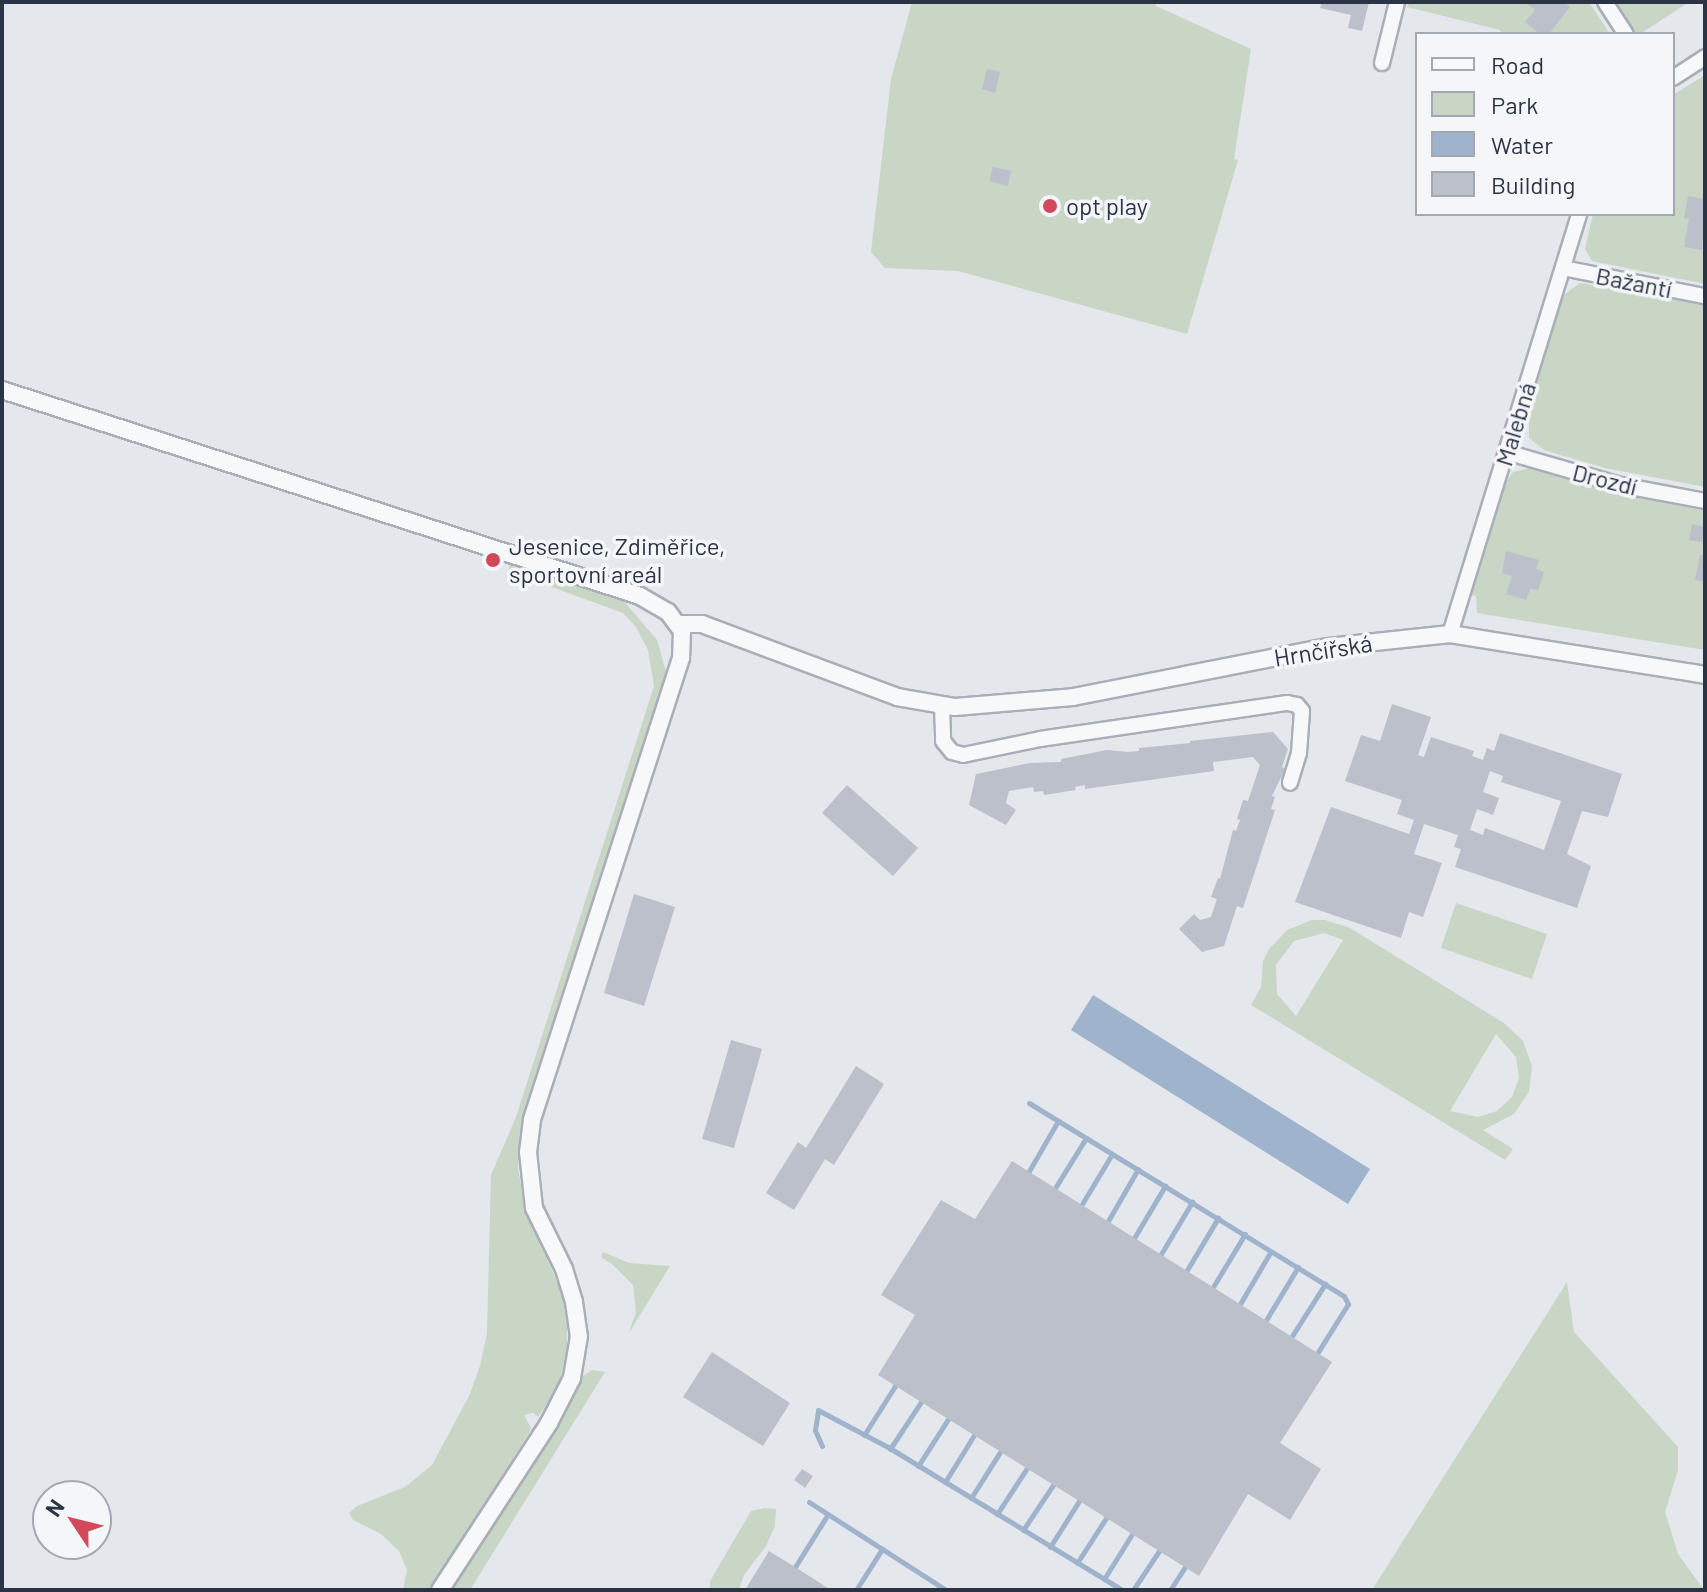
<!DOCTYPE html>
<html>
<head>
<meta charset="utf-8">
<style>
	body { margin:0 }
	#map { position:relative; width:1707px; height:1592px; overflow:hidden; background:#e4e7ec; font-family:Barlow,sans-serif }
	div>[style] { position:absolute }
	.green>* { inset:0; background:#c9d6c5 }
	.water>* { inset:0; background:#9fb4cc }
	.stream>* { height:5px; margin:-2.5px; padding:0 2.5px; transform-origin:2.5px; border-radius:2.5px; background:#9fb4cc }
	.building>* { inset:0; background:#bbc0ca }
	.roads { filter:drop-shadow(2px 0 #a9aeb7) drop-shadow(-2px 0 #a9aeb7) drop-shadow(0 2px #a9aeb7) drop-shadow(0 -2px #a9aeb7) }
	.minor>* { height:14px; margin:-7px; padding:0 7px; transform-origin:7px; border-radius:7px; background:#f7f8fa }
	.tertiary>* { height:16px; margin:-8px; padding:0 8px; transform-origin:8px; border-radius:8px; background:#f7f8fa }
	.dots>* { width:22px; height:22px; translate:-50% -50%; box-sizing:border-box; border:4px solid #f4f6f9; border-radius:50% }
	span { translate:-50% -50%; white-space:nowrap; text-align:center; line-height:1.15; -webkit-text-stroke:7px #f4f6f9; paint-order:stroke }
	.poi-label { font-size:24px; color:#2b3445 }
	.left { translate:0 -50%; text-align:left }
	.street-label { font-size:24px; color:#2b3445 }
	.frame { position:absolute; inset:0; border:4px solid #2b3445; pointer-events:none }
	.legend { position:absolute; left:1415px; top:32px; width:260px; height:184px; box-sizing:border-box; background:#f4f6f9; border:2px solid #a4a8b1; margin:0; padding:10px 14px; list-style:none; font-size:24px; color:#2b3445 }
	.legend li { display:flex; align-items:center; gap:16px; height:40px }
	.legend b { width:40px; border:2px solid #a4a8b1 }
	.north { position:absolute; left:32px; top:1480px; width:80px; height:80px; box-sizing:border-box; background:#f4f6f9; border:2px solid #a4a8b1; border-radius:50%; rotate:305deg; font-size:22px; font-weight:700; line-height:32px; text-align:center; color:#2b3445 }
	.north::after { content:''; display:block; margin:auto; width:28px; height:36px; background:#d1495b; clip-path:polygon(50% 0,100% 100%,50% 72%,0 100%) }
</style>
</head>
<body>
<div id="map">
	<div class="green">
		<div style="clip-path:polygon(912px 2px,1155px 2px,1156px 6px,1251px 49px,1234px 159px,1238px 160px,1187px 334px,958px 271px,885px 268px,871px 252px,891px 79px)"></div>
		<div style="clip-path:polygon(1408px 2px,1589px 2px,1610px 34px,1502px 34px,1500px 30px,1407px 7px)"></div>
		<div style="clip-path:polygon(1613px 2px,1689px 2px,1640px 34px,1634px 34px)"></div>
		<div style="clip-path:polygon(1705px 75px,1705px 284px,1592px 261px,1585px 249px,1593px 214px,1673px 214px,1673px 95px)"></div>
		<div style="clip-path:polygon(1580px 283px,1705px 304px,1705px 487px,1605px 468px,1544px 450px,1529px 438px,1529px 421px,1525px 419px,1562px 296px)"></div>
		<div style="clip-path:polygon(1534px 467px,1604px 489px,1705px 511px,1705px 650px,1477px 613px,1476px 596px,1471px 595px,1505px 484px,1513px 472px)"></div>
		<div style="clip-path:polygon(511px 561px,623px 600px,657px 640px,667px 675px,525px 1116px,520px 1142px,518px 1168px,526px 1212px,567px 1304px,567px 1359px,556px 1390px,538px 1417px,533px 1413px,524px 1415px,531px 1428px,529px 1433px,429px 1590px,403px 1590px,407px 1570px,399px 1551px,381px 1534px,353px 1520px,349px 1513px,357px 1506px,405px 1487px,432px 1465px,469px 1396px,480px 1366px,487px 1333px,491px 1175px,516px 1117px,654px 686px,648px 650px,636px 627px,623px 613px,508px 571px)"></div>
		<div style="clip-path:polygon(1456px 903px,1547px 934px,1532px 979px,1441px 948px)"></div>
		<div style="clip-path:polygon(evenodd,1312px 920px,1325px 920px,1350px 928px,1504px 1023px,1523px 1041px,1532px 1066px,1529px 1092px,1514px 1114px,1483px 1130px,1513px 1149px,1505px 1160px,1251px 1005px,1261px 987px,1263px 961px,1269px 949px,1287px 930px,1312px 920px,1324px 933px,1343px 940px,1296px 1016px,1277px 994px,1276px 965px,1294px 941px,1324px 933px,1312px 920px,1496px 1034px,1516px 1057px,1519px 1078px,1512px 1097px,1497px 1111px,1478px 1117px,1450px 1111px,1496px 1034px)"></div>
		<div style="clip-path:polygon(603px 1252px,629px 1263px,670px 1266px,629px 1333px,636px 1312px,633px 1285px,612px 1264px,601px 1257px)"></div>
		<div style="clip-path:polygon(1567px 1282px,1574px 1332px,1678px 1447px,1678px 1470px,1665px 1512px,1678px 1554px,1704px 1590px,1372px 1590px)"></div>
		<div style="clip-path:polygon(592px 1370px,605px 1372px,470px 1590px,448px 1590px,541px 1449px,583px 1376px)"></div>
		<div style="clip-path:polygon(765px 1508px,776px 1509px,775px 1526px,766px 1546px,744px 1575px,739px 1590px,710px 1590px,710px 1581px,751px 1511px)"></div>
	</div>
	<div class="water">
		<div style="clip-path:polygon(1093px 995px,1370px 1169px,1348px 1204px,1071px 1030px)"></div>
	</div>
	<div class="stream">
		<div style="left:1029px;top:1103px;width:369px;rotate:31.5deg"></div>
		<div style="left:1344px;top:1296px;width:9px;rotate:63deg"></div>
		<div style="left:1348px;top:1304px;width:57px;rotate:122deg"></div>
		<div style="left:1029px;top:1171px;width:58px;rotate:-59.9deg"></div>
		<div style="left:1055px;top:1188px;width:59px;rotate:-58.2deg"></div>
		<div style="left:1082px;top:1204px;width:58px;rotate:-59deg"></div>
		<div style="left:1108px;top:1221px;width:60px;rotate:-60deg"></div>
		<div style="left:1134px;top:1238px;width:61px;rotate:-59.2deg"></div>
		<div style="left:1161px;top:1254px;width:61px;rotate:-59.2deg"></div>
		<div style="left:1187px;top:1270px;width:61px;rotate:-59.2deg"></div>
		<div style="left:1213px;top:1287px;width:62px;rotate:-58.9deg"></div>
		<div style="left:1240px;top:1304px;width:61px;rotate:-59.7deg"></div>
		<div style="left:1266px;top:1320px;width:62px;rotate:-58.9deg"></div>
		<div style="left:1292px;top:1336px;width:62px;rotate:-57.6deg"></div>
		<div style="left:864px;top:1435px;width:58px;rotate:-57.7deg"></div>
		<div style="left:822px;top:1446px;width:17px;rotate:-114deg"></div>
		<div style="left:815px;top:1430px;width:20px;rotate:-81deg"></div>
		<div style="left:818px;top:1410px;width:79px;rotate:27.9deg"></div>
		<div style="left:888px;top:1447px;width:274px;rotate:31.4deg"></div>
		<div style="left:890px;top:1449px;width:56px;rotate:-56.6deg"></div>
		<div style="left:918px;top:1466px;width:56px;rotate:-57.4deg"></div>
		<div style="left:945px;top:1482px;width:55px;rotate:-58.3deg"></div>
		<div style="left:971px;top:1498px;width:54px;rotate:-57.8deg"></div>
		<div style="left:809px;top:1502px;width:163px;rotate:32.7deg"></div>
		<div style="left:997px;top:1514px;width:55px;rotate:-56.9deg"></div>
		<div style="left:1023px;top:1530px;width:54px;rotate:-56.3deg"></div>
		<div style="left:1050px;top:1547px;width:54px;rotate:-57.8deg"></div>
		<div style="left:1077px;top:1563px;width:54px;rotate:-57.2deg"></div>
		<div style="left:795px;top:1567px;width:62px;rotate:-58.1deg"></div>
		<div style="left:1104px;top:1579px;width:53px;rotate:-58.1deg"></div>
		<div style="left:856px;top:1590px;width:49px;rotate:-57.6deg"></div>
		<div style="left:1133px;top:1590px;width:47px;rotate:-56.3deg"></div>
		<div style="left:1170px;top:1590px;width:27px;rotate:-57deg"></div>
	</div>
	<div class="building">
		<div style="clip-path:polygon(1322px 2px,1369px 2px,1362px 31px,1348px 28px,1351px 15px,1320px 8px)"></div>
		<div style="clip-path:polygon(1525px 2px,1563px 2px,1570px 7px,1549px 34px,1540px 34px,1525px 22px,1535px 10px)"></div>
		<div style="clip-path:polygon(987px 69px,1000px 72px,995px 93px,982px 89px)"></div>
		<div style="clip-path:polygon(993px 167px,1011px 171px,1008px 186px,989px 181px)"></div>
		<div style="clip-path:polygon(1688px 196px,1705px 199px,1702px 250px,1684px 247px,1689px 219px,1684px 218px)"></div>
		<div style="clip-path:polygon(1692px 524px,1705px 527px,1702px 542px,1689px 540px)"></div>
		<div style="clip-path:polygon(1506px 551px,1539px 560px,1536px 569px,1544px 572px,1538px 590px,1530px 589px,1526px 600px,1506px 594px,1512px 576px,1502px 573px)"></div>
		<div style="clip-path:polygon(1700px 555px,1705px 555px,1705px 582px,1695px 580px)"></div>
		<div style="clip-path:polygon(evenodd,1392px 704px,1431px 717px,1418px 755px,1424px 757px,1431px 737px,1474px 751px,1472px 756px,1483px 760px,1487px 748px,1494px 751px,1500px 733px,1622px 774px,1608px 817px,1582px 811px,1567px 854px,1591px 866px,1577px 908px,1455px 867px,1461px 849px,1454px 847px,1458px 835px,1424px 824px,1414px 854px,1442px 863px,1423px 917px,1409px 912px,1401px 938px,1295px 902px,1331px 807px,1409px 834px,1414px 820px,1397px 814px,1402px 800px,1345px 781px,1361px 735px,1380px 741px,1392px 704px,1490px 771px,1503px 776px,1501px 782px,1561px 801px,1544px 850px,1485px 828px,1483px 835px,1470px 830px,1477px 809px,1493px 815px,1499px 798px,1483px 792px,1490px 771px)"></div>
		<div style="clip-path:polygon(1273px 732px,1288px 749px,1282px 767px,1285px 769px,1272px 796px,1275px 797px,1271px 809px,1275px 810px,1243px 908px,1237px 906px,1224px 946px,1202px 952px,1179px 929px,1194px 914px,1200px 920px,1211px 917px,1217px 899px,1211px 897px,1218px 878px,1220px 879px,1233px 830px,1236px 831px,1240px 820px,1237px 819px,1243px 800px,1248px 801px,1260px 765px,1253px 757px,1213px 762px,1214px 771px,1085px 789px,1085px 785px,1075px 787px,1076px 790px,1044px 795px,1043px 791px,1034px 792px,1033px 787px,1009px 791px,1006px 803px,1016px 810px,1006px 825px,969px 805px,976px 774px,1030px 763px,1061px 762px,1061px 759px,1107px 750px,1128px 752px,1139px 751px,1139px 748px,1190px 743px,1190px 741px)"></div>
		<div style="clip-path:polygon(847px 785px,918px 848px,893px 876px,822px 813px)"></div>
		<div style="clip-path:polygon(634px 894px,675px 907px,644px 1006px,604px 993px)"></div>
		<div style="clip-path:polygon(731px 1040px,762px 1049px,734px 1148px,702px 1139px)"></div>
		<div style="clip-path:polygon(856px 1066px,884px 1084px,834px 1165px,825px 1159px,794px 1210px,766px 1193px,798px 1142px,806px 1148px)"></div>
		<div style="clip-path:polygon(1012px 1161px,1332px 1362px,1280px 1443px,1321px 1469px,1290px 1520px,1248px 1494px,1199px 1576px,878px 1375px,915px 1315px,881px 1295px,941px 1200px,975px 1219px)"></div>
		<div style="clip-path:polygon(712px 1352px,790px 1403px,763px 1446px,683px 1397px)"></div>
		<div style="clip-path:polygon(802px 1469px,813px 1476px,805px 1488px,794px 1480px)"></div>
		<div style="clip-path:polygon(769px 1551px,795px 1567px,831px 1590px,745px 1590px)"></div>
	</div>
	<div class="roads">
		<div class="minor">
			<div style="left:1605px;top:2px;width:38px;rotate:57deg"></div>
			<div style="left:1382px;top:63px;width:63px;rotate:-76.2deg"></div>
			<div style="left:1673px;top:78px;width:38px;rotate:-33deg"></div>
			<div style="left:1563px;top:268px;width:145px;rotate:11.2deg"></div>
			<div style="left:1506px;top:452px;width:119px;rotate:16.1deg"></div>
			<div style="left:1620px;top:485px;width:86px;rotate:10.7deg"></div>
			<div style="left:1450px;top:634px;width:439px;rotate:-72.9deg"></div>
			<div style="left:942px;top:706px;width:35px;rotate:88deg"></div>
			<div style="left:943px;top:741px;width:14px;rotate:51deg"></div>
			<div style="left:952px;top:752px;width:11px;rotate:15deg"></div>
			<div style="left:963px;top:755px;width:79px;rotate:-11.7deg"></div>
			<div style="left:1040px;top:739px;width:250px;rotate:-8.3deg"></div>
			<div style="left:1287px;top:703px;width:10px;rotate:11deg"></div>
			<div style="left:1297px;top:705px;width:8px;rotate:50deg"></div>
			<div style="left:1302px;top:711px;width:42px;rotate:94.1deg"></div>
			<div style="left:1299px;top:753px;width:31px;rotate:107deg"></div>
		</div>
		<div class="tertiary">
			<div style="left:2px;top:390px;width:670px;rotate:17.89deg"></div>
			<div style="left:640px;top:596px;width:32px;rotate:30deg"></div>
			<div style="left:668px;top:612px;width:24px;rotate:54deg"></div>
			<div style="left:682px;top:631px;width:27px;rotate:92deg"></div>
			<div style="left:681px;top:658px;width:485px;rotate:107.9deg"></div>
			<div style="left:532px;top:1120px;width:32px;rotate:97deg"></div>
			<div style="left:528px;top:1152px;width:56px;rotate:83.9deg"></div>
			<div style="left:534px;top:1208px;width:68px;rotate:63.8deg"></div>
			<div style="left:564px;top:1269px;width:34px;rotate:73deg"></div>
			<div style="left:574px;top:1302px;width:34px;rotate:82deg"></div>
			<div style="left:579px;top:1336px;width:43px;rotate:99.5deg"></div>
			<div style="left:572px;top:1378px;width:51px;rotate:117.1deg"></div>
			<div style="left:549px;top:1423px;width:199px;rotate:123.1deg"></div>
			<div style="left:678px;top:624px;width:24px"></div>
			<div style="left:702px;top:624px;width:208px;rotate:20.5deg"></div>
			<div style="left:897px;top:697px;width:59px;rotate:9.8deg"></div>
			<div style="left:955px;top:707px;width:118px;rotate:-4.8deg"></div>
			<div style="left:1073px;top:697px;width:260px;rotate:-11.1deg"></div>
			<div style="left:1328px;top:647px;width:123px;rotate:-6.1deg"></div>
			<div style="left:1450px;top:634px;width:258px;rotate:9.1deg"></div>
		</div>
	</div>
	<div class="dots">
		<div style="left:1050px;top:206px;background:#d1495b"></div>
		<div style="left:493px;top:560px;background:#d1495b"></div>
	</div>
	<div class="poi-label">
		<span class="left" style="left:1066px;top:206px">opt play</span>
		<span class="left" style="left:509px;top:560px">Jesenice, Zdiměřice,<br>sportovní areál</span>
	</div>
	<div class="street-label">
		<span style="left:1634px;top:282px;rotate:11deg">Bažantí</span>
		<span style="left:1515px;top:424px;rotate:-73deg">Malebná</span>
		<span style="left:1605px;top:479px;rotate:14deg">Drozdí</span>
		<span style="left:1323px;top:650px;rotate:-9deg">Hrnčířská</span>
	</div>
	<div class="frame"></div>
	<ul class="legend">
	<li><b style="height:10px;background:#f7f8fa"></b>Road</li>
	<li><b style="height:22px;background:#c9d6c5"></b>Park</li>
	<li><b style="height:22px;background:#9fb4cc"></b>Water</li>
	<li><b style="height:22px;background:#bbc0ca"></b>Building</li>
	</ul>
	<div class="north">N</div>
</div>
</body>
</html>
